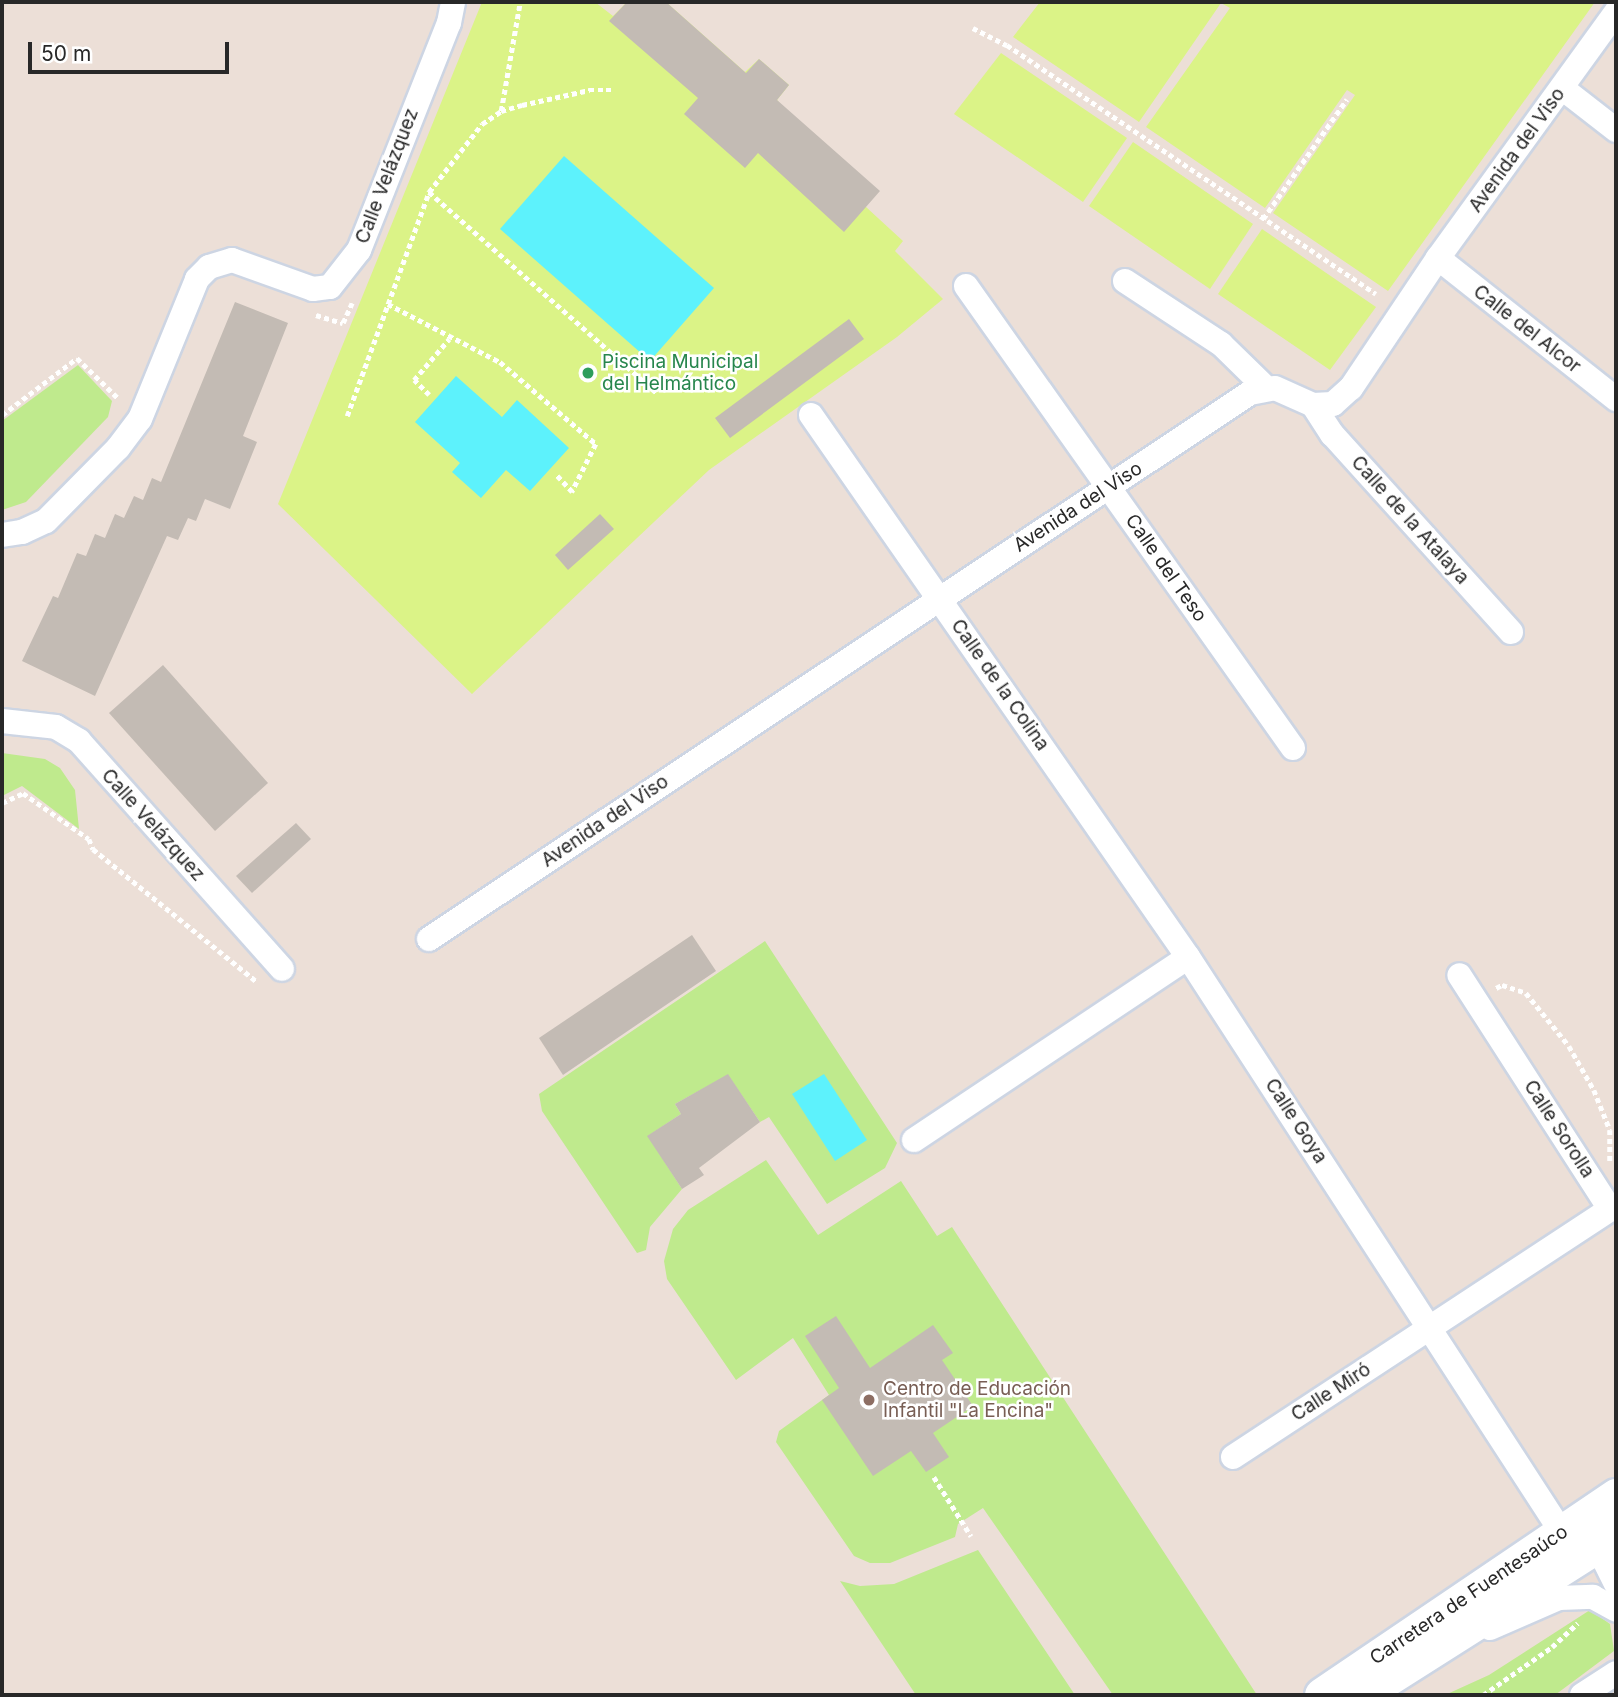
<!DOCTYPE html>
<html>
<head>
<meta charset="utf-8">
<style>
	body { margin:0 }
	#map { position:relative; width:1618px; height:1697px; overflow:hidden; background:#ecdfd7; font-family:Inter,sans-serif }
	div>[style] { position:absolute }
	.green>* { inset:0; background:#bfea8d }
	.pitch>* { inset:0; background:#dbf387 }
	.water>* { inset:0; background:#5df2fc }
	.building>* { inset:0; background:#c3bbb4 }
	.path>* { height:4.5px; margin-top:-2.25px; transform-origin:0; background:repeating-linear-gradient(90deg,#fff 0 5px,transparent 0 8.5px) }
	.roads { filter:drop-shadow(2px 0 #cdd5e3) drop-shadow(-2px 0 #cdd5e3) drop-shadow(0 2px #cdd5e3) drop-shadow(0 -2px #cdd5e3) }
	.minor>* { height:24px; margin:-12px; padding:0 12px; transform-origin:12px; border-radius:12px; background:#fff }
	.secondary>* { height:35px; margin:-17.5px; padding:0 17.5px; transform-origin:17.5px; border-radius:17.5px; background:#fff }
	.dots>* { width:19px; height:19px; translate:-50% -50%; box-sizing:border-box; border:4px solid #fff; border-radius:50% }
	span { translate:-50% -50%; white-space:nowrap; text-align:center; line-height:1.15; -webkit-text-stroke:5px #fff; paint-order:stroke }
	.street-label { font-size:19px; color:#282828 }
	.leisure-label { font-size:19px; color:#27864d }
	.left { translate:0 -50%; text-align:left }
	.education-label { font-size:19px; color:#785e54 }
	.frame { position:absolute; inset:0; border:4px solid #282828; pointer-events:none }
	.scale { position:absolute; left:28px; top:42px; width:201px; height:32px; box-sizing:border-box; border:4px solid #282828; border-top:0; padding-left:9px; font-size:21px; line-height:24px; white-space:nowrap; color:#282828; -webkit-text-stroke:5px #fff; paint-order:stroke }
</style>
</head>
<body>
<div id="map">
	<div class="green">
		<div style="clip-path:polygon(78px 365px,112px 401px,108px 417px,26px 502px,2px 510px,2px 421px)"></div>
		<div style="clip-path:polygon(2px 753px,45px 759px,60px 768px,75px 790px,79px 829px,22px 786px,2px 796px)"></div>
		<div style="clip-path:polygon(765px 941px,897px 1143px,885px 1168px,827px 1204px,769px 1117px,760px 1122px,728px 1075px,675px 1104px,681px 1114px,648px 1136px,682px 1189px,650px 1227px,646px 1250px,637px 1253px,542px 1111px,539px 1094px)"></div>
		<div style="clip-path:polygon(766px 1160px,818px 1235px,901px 1181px,937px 1236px,952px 1227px,1257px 1695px,1113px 1695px,983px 1508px,958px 1524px,955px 1537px,890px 1563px,870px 1563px,854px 1556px,776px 1442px,779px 1431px,829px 1395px,793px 1338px,736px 1380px,667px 1279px,664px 1261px,673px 1229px,688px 1210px)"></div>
		<div style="clip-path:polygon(978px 1550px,1075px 1695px,916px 1695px,840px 1581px,860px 1586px,894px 1584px)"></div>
		<div style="clip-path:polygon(1590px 1610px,1610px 1624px,1614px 1651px,1555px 1695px,1445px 1695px,1489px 1675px)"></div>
	</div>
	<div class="pitch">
		<div style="clip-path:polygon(482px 2px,595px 2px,613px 16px,627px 2px,666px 2px,745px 72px,759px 59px,789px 85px,777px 100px,866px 207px,903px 241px,895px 251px,943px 299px,897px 337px,709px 470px,472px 694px,278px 504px)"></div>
		<div style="clip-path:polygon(1040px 2px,1595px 2px,1388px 291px,1273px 213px,1355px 95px,1347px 90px,1265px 208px,1146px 127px,1230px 8px,1221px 3px,1139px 122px,1013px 37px)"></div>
		<div style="clip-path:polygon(1001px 53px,1127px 138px,1083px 202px,954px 114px)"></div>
		<div style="clip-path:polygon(1133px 142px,1253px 224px,1210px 289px,1089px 206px)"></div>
		<div style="clip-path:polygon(1262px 229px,1376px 307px,1330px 370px,1218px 294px)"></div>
	</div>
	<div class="water">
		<div style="clip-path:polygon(564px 156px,714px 288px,650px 361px,500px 229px)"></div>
		<div style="clip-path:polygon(456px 376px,502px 417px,517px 400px,569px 448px,530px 491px,506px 470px,481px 498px,452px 472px,460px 463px,415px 422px)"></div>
		<div style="clip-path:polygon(824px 1074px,867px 1140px,835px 1161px,792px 1094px)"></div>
	</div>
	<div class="building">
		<div style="clip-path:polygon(627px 2px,666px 2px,746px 73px,759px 59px,789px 85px,777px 100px,880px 191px,844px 232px,758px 153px,745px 168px,684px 114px,698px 98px,609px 21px)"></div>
		<div style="clip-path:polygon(235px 302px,288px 323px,243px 436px,257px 442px,230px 509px,205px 499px,196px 521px,188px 518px,178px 540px,167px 536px,95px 696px,22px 661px,53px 596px,58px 598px,77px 553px,86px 556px,95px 534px,105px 538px,115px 514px,124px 518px,134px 496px,143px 500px,152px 478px,161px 482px)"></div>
		<div style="clip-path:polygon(849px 319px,864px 339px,730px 438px,715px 418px)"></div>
		<div style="clip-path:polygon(600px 514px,614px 529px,568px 570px,555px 555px)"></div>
		<div style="clip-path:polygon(163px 665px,268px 783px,215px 831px,109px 713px)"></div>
		<div style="clip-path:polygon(296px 823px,311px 839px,252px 893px,236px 876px)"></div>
		<div style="clip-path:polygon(692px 935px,716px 971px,563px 1075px,539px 1038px)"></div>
		<div style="clip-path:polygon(728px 1074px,760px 1122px,699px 1168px,704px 1175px,682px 1189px,647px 1136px,681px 1114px,675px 1104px)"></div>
		<div style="clip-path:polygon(836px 1316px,870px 1368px,933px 1325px,953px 1353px,942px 1360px,973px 1406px,933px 1433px,949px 1457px,926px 1472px,911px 1451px,873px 1476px,822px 1400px,839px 1388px,805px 1336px)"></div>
	</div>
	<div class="path">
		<div style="left:973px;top:28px;width:38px;rotate:27deg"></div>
		<div style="left:1007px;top:45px;width:445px;rotate:34deg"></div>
		<div style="left:501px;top:111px;width:111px;rotate:-80.1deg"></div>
		<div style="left:429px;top:192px;width:303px;rotate:41.4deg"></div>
		<div style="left:1263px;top:219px;width:146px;rotate:-55deg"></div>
		<div style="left:388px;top:304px;width:126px;rotate:27.4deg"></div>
		<div style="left:500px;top:362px;width:126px;rotate:40.5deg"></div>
		<div style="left:596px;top:444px;width:54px;rotate:116.6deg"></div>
		<div style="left:572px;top:492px;width:23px;rotate:-133deg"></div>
		<div style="left:316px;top:315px;width:28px;rotate:17deg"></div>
		<div style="left:343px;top:323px;width:22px;rotate:-66deg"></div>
		<div style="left:429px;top:395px;width:21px;rotate:-135deg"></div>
		<div style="left:414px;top:380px;width:54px;rotate:-49.5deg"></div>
		<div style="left:2px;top:415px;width:94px;rotate:-37.2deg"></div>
		<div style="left:77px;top:358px;width:59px;rotate:44.3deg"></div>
		<div style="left:347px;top:416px;width:239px;rotate:-69.9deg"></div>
		<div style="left:429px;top:192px;width:86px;rotate:-52.1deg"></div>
		<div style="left:482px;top:124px;width:23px;rotate:-34deg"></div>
		<div style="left:501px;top:111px;width:22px;rotate:-16deg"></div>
		<div style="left:522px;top:105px;width:69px;rotate:-12.6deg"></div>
		<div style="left:589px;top:90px;width:24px"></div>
		<div style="left:2px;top:803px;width:23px;rotate:-25deg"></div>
		<div style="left:23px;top:793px;width:80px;rotate:34.9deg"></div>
		<div style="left:89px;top:839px;width:11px;rotate:68deg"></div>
		<div style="left:93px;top:849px;width:211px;rotate:39deg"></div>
		<div style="left:1496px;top:988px;width:7px;rotate:-27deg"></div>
		<div style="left:1502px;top:985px;width:25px;rotate:18deg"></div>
		<div style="left:1526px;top:993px;width:68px;rotate:50.9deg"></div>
		<div style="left:1569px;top:1046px;width:51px;rotate:60.4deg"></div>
		<div style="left:1594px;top:1090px;width:43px;rotate:68.2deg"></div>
		<div style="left:1610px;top:1130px;width:32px;rotate:90deg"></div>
		<div style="left:934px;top:1477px;width:70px;rotate:57.9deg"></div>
		<div style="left:1483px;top:1695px;width:84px;rotate:-34.8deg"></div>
		<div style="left:1552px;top:1647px;width:35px;rotate:-43deg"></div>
	</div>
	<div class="roads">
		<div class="minor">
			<div style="left:1562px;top:88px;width:68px;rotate:37.9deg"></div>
			<div style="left:1438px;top:258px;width:227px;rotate:38.4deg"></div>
			<div style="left:1125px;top:281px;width:115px;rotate:33.3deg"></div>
			<div style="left:1221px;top:344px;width:62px;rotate:44.3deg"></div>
			<div style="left:966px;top:286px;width:566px;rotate:54.71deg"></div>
			<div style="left:1313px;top:405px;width:35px;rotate:57deg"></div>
			<div style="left:1332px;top:434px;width:267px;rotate:47.9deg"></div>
			<div style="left:811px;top:415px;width:660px;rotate:55.18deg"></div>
			<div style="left:1188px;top:957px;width:674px;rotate:56.99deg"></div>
			<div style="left:1555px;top:1522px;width:48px;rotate:29.7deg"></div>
			<div style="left:1597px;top:1546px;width:42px;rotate:63.4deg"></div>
			<div style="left:2px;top:535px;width:20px;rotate:-9deg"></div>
			<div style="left:22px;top:532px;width:26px;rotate:-25deg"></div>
			<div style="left:46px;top:521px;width:103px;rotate:-45.4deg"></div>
			<div style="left:118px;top:448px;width:36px;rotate:-53deg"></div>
			<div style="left:140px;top:419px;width:151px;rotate:-67.8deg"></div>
			<div style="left:197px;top:279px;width:17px;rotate:-45deg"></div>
			<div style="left:209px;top:267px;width:24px;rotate:-17deg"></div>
			<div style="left:232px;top:260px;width:86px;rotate:19.7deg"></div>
			<div style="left:313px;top:289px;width:17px;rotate:-7deg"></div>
			<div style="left:330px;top:287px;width:47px;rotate:-51.9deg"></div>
			<div style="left:359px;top:250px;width:244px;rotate:-68.4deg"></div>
			<div style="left:449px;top:23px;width:21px;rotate:-79deg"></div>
			<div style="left:2px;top:721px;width:54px;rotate:6.3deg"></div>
			<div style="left:56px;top:727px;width:27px;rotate:31deg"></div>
			<div style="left:79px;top:741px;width:305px;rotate:48.3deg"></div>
			<div style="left:429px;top:939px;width:986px;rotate:-33.63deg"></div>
			<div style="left:1250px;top:393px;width:25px;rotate:-11deg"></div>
			<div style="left:1275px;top:388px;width:42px;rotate:24.1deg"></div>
			<div style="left:1313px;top:405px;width:20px;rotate:-3deg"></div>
			<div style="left:1333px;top:404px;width:24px;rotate:-42deg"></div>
			<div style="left:1351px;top:388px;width:156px;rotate:-56.2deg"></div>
			<div style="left:1438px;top:258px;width:304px;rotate:-54.1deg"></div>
			<div style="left:914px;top:1140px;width:329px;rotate:-33.7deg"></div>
			<div style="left:1233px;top:1457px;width:451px;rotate:-33.3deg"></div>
			<div style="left:1610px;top:1209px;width:278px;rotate:-122.8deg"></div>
			<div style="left:1490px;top:1628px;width:75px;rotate:-23.5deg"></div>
			<div style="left:1559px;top:1598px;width:34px;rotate:-2deg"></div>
			<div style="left:1593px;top:1597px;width:26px;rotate:29deg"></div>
			<div style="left:1582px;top:1695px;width:40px;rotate:-32.9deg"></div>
		</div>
		<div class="secondary">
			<div style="left:1322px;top:1695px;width:355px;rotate:-34.1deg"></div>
			<div style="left:1361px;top:1695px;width:302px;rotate:-32.4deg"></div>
		</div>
	</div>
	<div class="dots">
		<div style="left:588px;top:373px;background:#2e9e5b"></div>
		<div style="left:869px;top:1400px;background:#8d6e63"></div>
	</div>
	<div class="street-label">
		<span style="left:1517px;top:150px;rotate:-54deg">Avenida del Viso</span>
		<span style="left:387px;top:176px;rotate:-69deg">Calle Velázquez</span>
		<span style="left:1527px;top:329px;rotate:38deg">Calle del Alcor</span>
		<span style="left:1078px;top:507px;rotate:-33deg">Avenida del Viso</span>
		<span style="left:1410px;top:520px;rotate:48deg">Calle de la Atalaya</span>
		<span style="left:1166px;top:568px;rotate:55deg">Calle del Teso</span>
		<span style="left:1000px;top:685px;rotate:55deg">Calle de la Colina</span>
		<span style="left:605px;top:821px;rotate:-34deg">Avenida del Viso</span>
		<span style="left:153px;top:825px;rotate:48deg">Calle Velázquez</span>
		<span style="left:1296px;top:1121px;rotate:57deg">Calle Goya</span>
		<span style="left:1559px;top:1129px;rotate:57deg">Calle Sorolla</span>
		<span style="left:1331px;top:1392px;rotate:-33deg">Calle Miró</span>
		<span style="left:1469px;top:1595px;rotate:-34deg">Carretera de Fuentesaúco</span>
	</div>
	<div class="leisure-label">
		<span class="left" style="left:602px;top:373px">Piscina Municipal<br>del Helmántico</span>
	</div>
	<div class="education-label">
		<span class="left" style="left:883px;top:1400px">Centro de Educación<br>Infantil "La Encina"</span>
	</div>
	<div class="frame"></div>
	<div class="scale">50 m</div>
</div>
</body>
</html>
